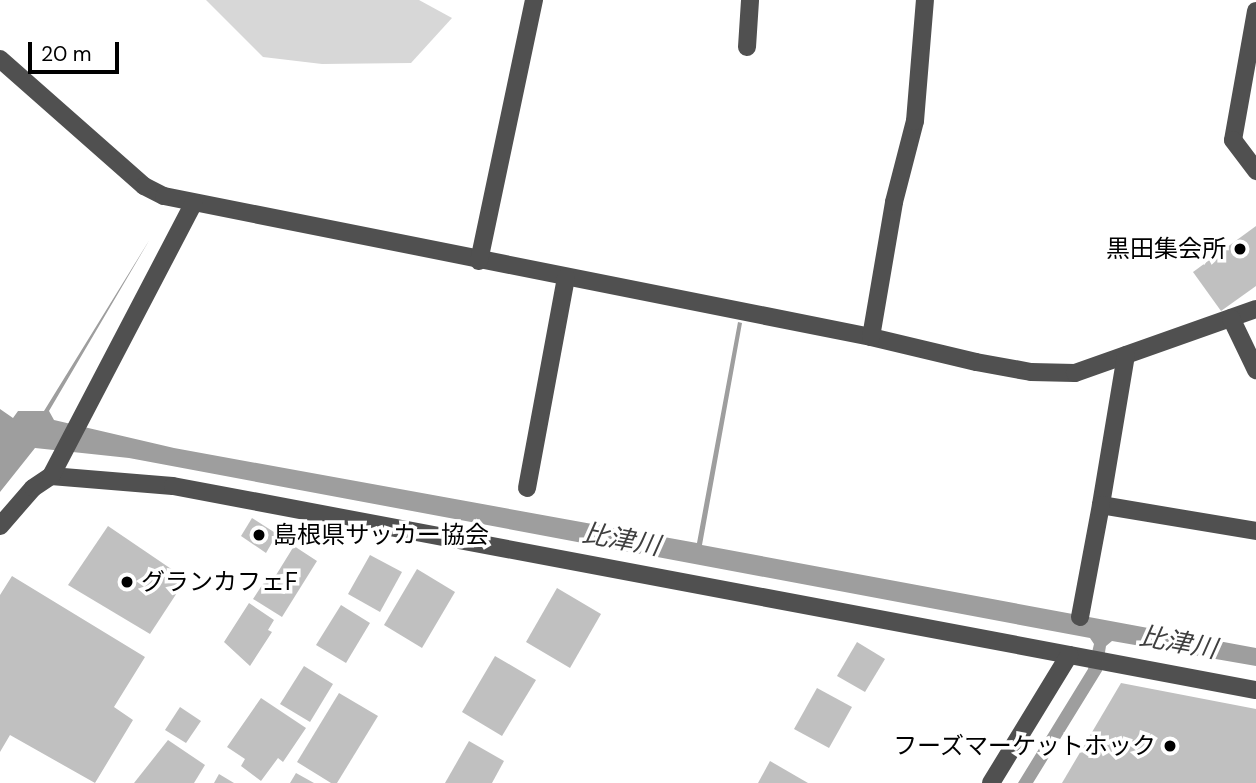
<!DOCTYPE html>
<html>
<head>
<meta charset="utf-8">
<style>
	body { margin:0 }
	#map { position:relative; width:1256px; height:783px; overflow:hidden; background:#fff; font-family:"DM Sans","Noto Sans JP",sans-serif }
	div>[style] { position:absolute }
	.green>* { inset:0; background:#d7d7d7 }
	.water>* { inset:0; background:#9e9e9e }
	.building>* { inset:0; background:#c0c0c0 }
	.minor>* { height:18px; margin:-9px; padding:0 9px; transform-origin:9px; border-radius:9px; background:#505050 }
	.dots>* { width:19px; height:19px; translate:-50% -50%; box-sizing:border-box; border:4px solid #fff; border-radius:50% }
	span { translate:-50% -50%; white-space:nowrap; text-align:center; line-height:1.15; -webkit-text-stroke:7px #fff; paint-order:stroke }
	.poi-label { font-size:24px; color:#000 }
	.right { translate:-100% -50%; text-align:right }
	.left { translate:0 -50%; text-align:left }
	.water-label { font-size:26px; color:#3f3f3f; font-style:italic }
	.scale { position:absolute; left:28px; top:42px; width:91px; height:32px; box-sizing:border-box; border:4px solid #000; border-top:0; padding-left:9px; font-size:21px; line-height:24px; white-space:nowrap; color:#000; -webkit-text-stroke:5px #fff; paint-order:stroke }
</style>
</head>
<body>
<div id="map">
	<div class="green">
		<div style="clip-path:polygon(206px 0,419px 0,452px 18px,411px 63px,322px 64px,263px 57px)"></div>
	</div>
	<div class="water">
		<div style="clip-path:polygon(150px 239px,49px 411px,54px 420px,174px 448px,697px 543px,738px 322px,742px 323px,702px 545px,1256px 648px,1256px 666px,1112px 641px,1106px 646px,1102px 671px,1033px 783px,1018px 783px,1088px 669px,1094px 644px,1090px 638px,129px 458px,35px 448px,0 492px,0 409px,13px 418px,18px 411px,44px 411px)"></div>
	</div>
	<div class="building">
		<div style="clip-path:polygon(1256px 226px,1256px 286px,1221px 311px,1193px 272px)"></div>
		<div style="clip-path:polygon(252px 518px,277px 534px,266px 553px,241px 536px)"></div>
		<div style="clip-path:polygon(108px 526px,186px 579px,150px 634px,68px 585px)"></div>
		<div style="clip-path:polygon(294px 546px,317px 561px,282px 617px,253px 599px,268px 576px,273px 580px)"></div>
		<div style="clip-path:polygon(370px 555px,402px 572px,380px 612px,348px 594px)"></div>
		<div style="clip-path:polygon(417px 569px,455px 592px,422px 648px,384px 625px)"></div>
		<div style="clip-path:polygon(12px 576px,145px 657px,114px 707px,133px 720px,95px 783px,10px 735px,0 752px,0 595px)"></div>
		<div style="clip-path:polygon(557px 588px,601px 614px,570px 668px,526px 642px)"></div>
		<div style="clip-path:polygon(249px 603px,274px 620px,268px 630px,272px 632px,250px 666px,224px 642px)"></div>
		<div style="clip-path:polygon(341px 605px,370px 623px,346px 663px,316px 645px)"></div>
		<div style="clip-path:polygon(857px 642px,885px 659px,865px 692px,837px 676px)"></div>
		<div style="clip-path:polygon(495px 656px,536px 680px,502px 736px,462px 712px)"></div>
		<div style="clip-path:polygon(304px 666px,333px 684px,310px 722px,280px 704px)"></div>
		<div style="clip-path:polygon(1121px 683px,1256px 709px,1256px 783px,1062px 783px)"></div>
		<div style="clip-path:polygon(817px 688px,852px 707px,829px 748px,794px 729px)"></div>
		<div style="clip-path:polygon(339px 693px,378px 716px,337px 783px,331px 783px,297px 762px)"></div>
		<div style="clip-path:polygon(261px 698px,306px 728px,283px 762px,278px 758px,261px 781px,241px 766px,245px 759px,227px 747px)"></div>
		<div style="clip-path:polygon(180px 707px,201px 721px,186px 743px,165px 730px)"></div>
		<div style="clip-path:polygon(168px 740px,205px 765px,194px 783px,134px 783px)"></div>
		<div style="clip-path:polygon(469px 741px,504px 761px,492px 783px,445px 783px)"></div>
		<div style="clip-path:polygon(770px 761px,808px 783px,758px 783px)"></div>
		<div style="clip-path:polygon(296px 773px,314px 783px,290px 783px)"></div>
		<div style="clip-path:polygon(219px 774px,234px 783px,214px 783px)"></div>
	</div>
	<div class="minor">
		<div style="left:1256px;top:11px;width:131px;rotate:100.1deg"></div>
		<div style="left:1233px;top:140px;width:39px;rotate:53deg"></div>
		<div style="left:747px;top:47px;width:47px;rotate:-86.3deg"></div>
		<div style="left:0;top:59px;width:192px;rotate:41.4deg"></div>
		<div style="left:144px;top:186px;width:22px;rotate:27deg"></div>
		<div style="left:164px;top:196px;width:721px;rotate:11.28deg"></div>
		<div style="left:871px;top:337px;width:108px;rotate:13.4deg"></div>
		<div style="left:976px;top:362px;width:56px;rotate:10.3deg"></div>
		<div style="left:1031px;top:372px;width:44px;rotate:1.3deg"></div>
		<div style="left:1075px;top:373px;width:192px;rotate:-19.5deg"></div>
		<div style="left:479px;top:261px;width:267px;rotate:-78.1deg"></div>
		<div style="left:1231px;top:318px;width:58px;rotate:64.3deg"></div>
		<div style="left:871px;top:337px;width:137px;rotate:-80.3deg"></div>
		<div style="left:894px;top:202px;width:84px;rotate:-75.5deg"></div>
		<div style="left:915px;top:121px;width:121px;rotate:-85.3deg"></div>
		<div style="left:1126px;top:355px;width:152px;rotate:99.5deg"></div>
		<div style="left:1101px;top:505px;width:157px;rotate:9.5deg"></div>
		<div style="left:51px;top:476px;width:122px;rotate:4.7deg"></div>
		<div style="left:173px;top:486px;width:1102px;rotate:10.67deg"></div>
		<div style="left:527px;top:488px;width:214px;rotate:-79.5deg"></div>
		<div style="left:0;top:526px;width:50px;rotate:-49deg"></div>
		<div style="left:33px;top:488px;width:22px;rotate:-34deg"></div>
		<div style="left:51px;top:476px;width:307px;rotate:-62.4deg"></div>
		<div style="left:1080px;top:617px;width:114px;rotate:-79.4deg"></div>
		<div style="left:991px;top:783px;width:150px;rotate:-58.6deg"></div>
	</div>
	<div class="dots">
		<div style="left:1240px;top:249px;background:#000"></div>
		<div style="left:259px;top:535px;background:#000"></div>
		<div style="left:127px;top:582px;background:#000"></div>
		<div style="left:1170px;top:746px;background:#000"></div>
	</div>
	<div class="poi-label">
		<span class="right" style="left:1226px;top:249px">黒田集会所</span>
		<span class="left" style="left:273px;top:535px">島根県サッカー協会</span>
		<span class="left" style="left:141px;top:582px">グランカフェF</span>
		<span class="right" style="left:1156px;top:746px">フーズマーケットホック</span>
	</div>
	<div class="water-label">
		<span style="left:621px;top:540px;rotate:10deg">比津川</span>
		<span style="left:1178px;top:643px;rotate:10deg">比津川</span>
	</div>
	<div class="scale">20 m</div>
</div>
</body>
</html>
